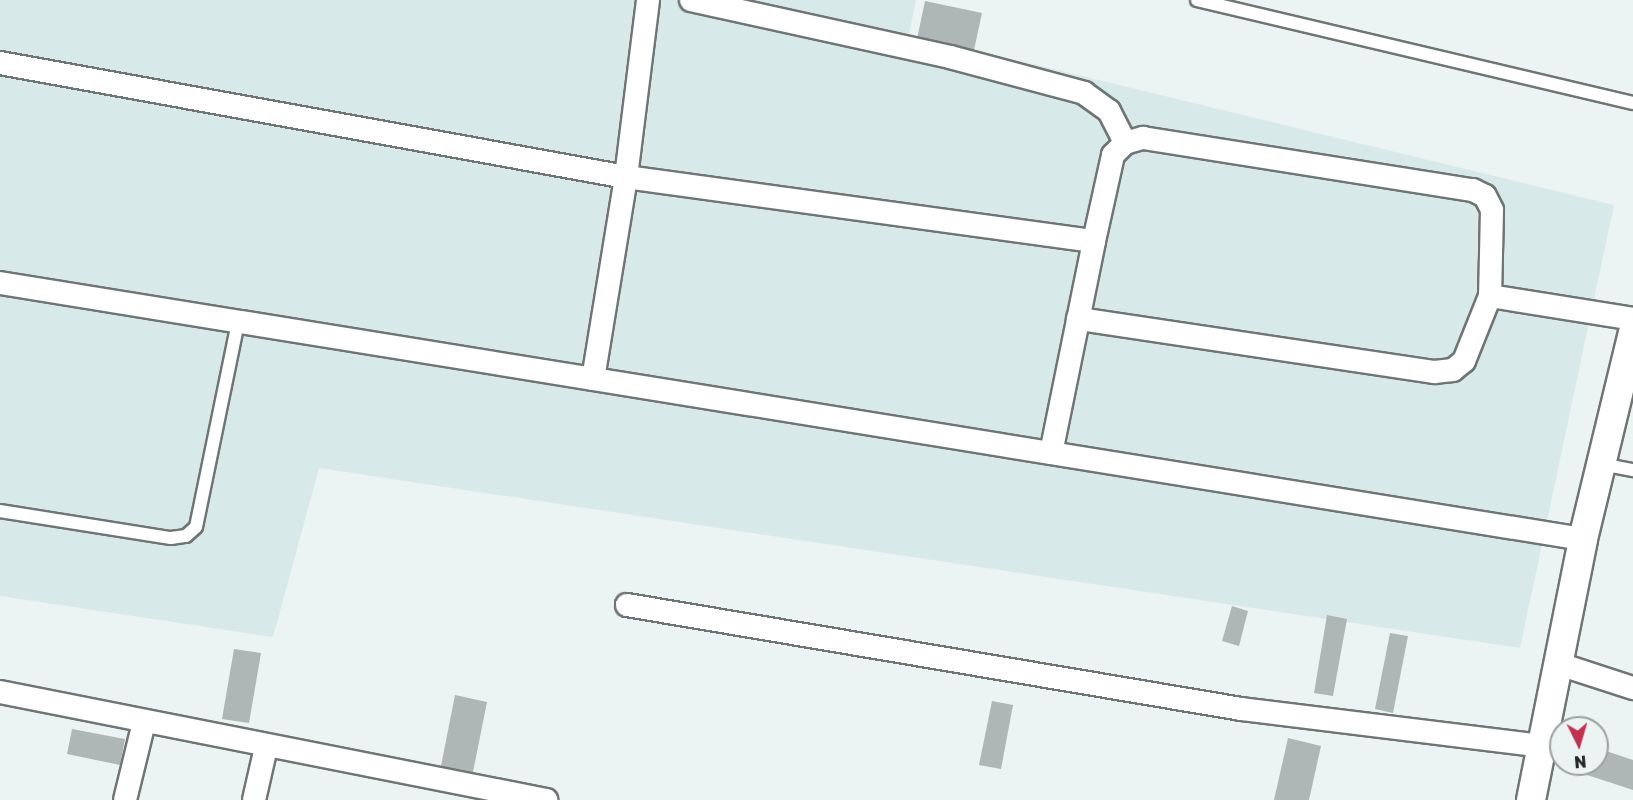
<!DOCTYPE html>
<html>
<head>
<meta charset="utf-8">
<style>
	body { margin:0 }
	#map { position:relative; width:1633px; height:800px; overflow:hidden; background:#ebf3f3; font-family:"Golos Text",sans-serif }
	div>[style] { position:absolute }
	.built>* { inset:0; background:#d8e9e9 }
	.building>* { inset:0; background:#afb6b6 }
	.roads { filter:drop-shadow(2px 0 #6f7575) drop-shadow(-2px 0 #6f7575) drop-shadow(0 2px #6f7575) drop-shadow(0 -2px #6f7575) }
	.service>* { height:12px; margin:-6px; padding:0 6px; transform-origin:6px; border-radius:6px; background:#fff }
	.minor>* { height:22px; margin:-11px; padding:0 11px; transform-origin:11px; border-radius:11px; background:#fff }
	.tertiary>* { height:28px; margin:-14px; padding:0 14px; transform-origin:14px; border-radius:14px; background:#fff }
	span { translate:-50% -50%; white-space:nowrap; text-align:center; line-height:1.15; -webkit-text-stroke:4.5px #ebf3f3; paint-order:stroke }
	.north { position:absolute; left:1549px; top:716px; width:60px; height:60px; box-sizing:border-box; background:#ebf3f3; border:2px solid #9ca2a2; border-radius:50%; rotate:175deg; font-size:16px; font-weight:700; line-height:24px; text-align:center; color:#262929 }
	.north::after { content:''; display:block; margin:auto; width:21px; height:27px; background:#c23150; clip-path:polygon(50% 0,100% 100%,50% 72%,0 100%) }
</style>
</head>
<body>
<div id="map">
	<div class="built">
		<div style="clip-path:polygon(0 0,916px 0,909px 34px,1614px 205px,1520px 648px,319px 468px,273px 637px,0 596px)"></div>
	</div>
	<div class="building">
		<div style="clip-path:polygon(925px 1px,982px 13px,974px 50px,917px 39px)"></div>
		<div style="clip-path:polygon(1232px 606px,1248px 611px,1239px 646px,1222px 641px)"></div>
		<div style="clip-path:polygon(1327px 615px,1347px 619px,1333px 696px,1314px 693px)"></div>
		<div style="clip-path:polygon(1390px 633px,1408px 636px,1393px 713px,1375px 709px)"></div>
		<div style="clip-path:polygon(234px 649px,261px 653px,249px 723px,222px 719px)"></div>
		<div style="clip-path:polygon(455px 695px,487px 702px,473px 772px,441px 766px)"></div>
		<div style="clip-path:polygon(992px 701px,1013px 705px,1001px 769px,979px 765px)"></div>
		<div style="clip-path:polygon(72px 729px,125px 739px,120px 765px,67px 754px)"></div>
		<div style="clip-path:polygon(1288px 738px,1321px 746px,1309px 800px,1274px 800px)"></div>
		<div style="clip-path:polygon(1597px 748px,1633px 760px,1633px 790px,1575px 771px,1577px 764px,1597px 764px)"></div>
	</div>
	<div class="roads">
		<div class="service">
			<div style="left:1197px;top:0;width:448px;rotate:13.3deg"></div>
			<div style="left:1601px;top:464px;width:33px;rotate:11deg"></div>
			<div style="left:0;top:511px;width:173px;rotate:9deg"></div>
			<div style="left:171px;top:538px;width:15px;rotate:-8deg"></div>
			<div style="left:186px;top:536px;width:13px;rotate:-42deg"></div>
			<div style="left:196px;top:527px;width:209px;rotate:-78.4deg"></div>
		</div>
		<div class="minor">
			<div style="left:691px;top:0;width:265px;rotate:12.4deg"></div>
			<div style="left:950px;top:57px;width:139px;rotate:15deg"></div>
			<div style="left:1084px;top:93px;width:31px;rotate:36deg"></div>
			<div style="left:1109px;top:111px;width:36px;rotate:63deg"></div>
			<div style="left:0;top:63px;width:636px;rotate:10.32deg"></div>
			<div style="left:626px;top:177px;width:472px;rotate:7.8deg"></div>
			<div style="left:0;top:283px;width:1604px;rotate:9.19deg"></div>
			<div style="left:1490px;top:296px;width:145px;rotate:9.1deg"></div>
			<div style="left:593px;top:379px;width:205px;rotate:-80.7deg"></div>
			<div style="left:626px;top:177px;width:178px;rotate:-82.9deg"></div>
			<div style="left:1051px;top:453px;width:216px;rotate:-78.5deg"></div>
			<div style="left:1094px;top:241px;width:88px;rotate:-77.5deg"></div>
			<div style="left:1113px;top:155px;width:17px;rotate:-45deg"></div>
			<div style="left:1125px;top:143px;width:19px;rotate:-16deg"></div>
			<div style="left:1143px;top:138px;width:334px;rotate:9deg"></div>
			<div style="left:1473px;top:190px;width:13px;rotate:27deg"></div>
			<div style="left:1485px;top:196px;width:16px;rotate:63deg"></div>
			<div style="left:1492px;top:210px;width:86px;rotate:91.3deg"></div>
			<div style="left:1490px;top:296px;width:70px;rotate:111.8deg"></div>
			<div style="left:1464px;top:361px;width:14px;rotate:141deg"></div>
			<div style="left:1453px;top:370px;width:19px;rotate:174deg"></div>
			<div style="left:1434px;top:372px;width:360px;rotate:-171.5deg"></div>
			<div style="left:627px;top:605px;width:623px;rotate:9.61deg"></div>
			<div style="left:1241px;top:709px;width:304px;rotate:7deg"></div>
			<div style="left:1559px;top:664px;width:78px;rotate:18deg"></div>
			<div style="left:0;top:692px;width:557px;rotate:11.19deg"></div>
			<div style="left:125px;top:800px;width:80px;rotate:-76.3deg"></div>
			<div style="left:254px;top:800px;width:54px;rotate:-77.2deg"></div>
		</div>
		<div class="tertiary">
			<div style="left:1531px;top:800px;width:266px;rotate:-78.7deg"></div>
			<div style="left:1583px;top:539px;width:212px;rotate:-76.4deg"></div>
		</div>
	</div>
	<div class="north">N</div>
</div>
</body>
</html>
